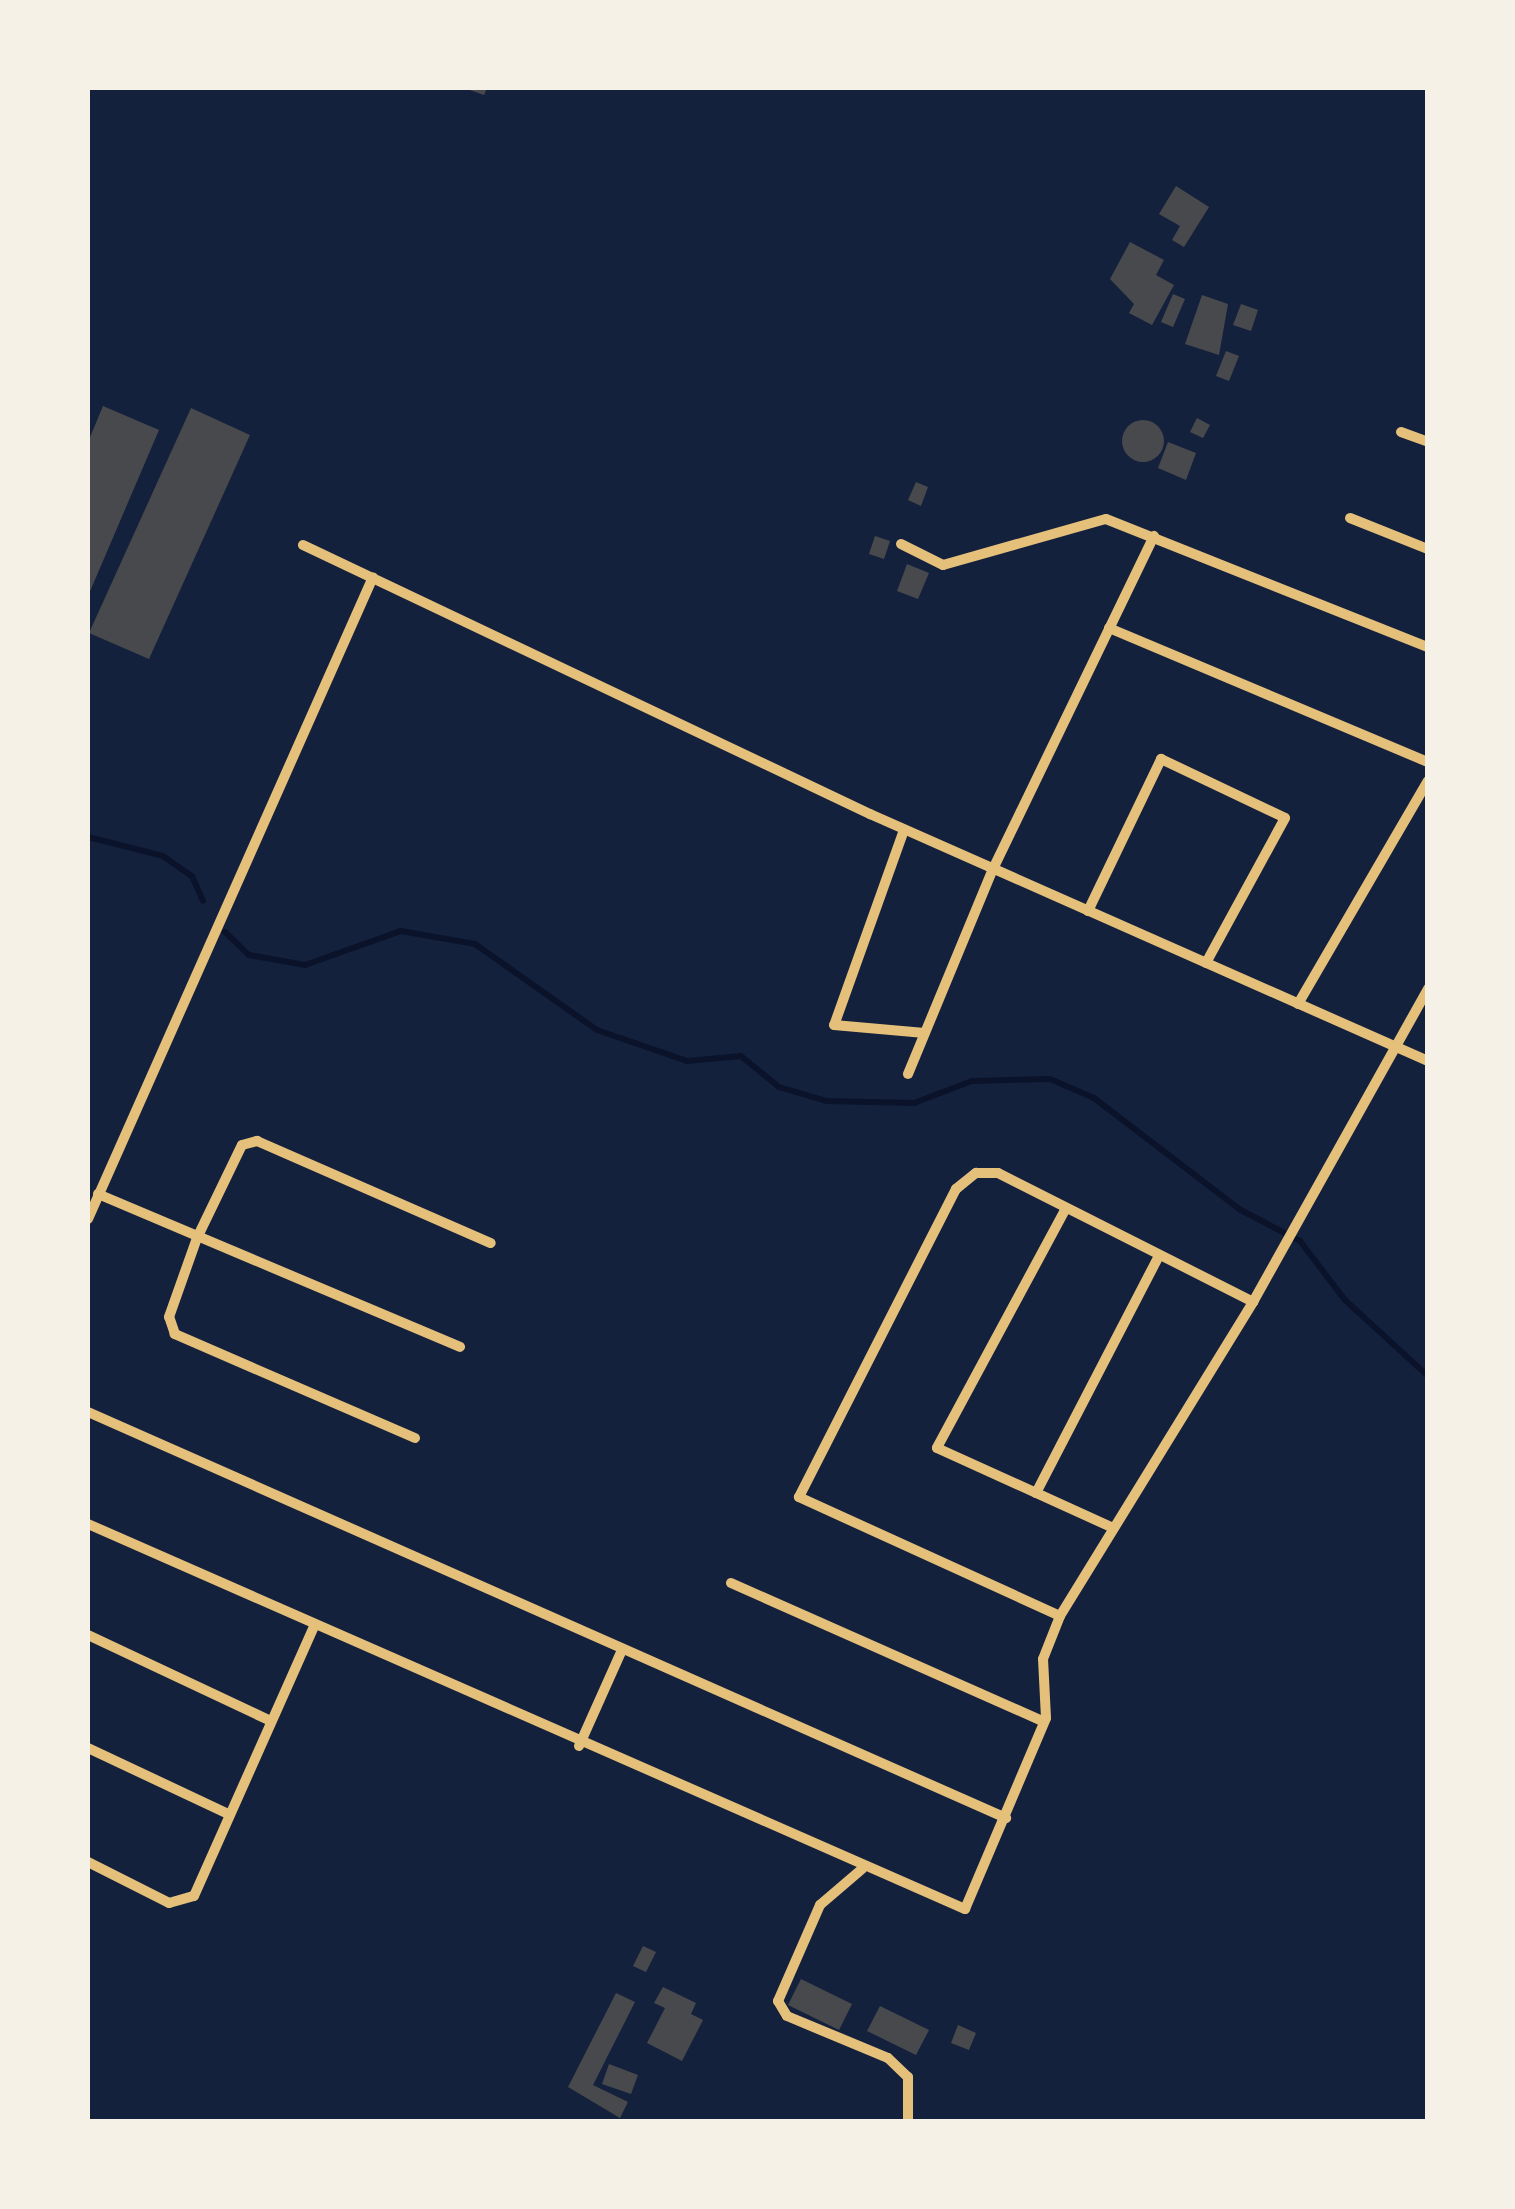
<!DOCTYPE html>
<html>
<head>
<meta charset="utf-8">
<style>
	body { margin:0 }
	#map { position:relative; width:1515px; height:2209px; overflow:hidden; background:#14213d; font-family:"Alegreya Sans",sans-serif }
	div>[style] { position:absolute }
	.stream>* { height:6px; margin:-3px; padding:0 3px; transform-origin:3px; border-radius:3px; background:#0b132b }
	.building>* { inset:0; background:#48494c }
	.round { border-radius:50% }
	.minor>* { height:10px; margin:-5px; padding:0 5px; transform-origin:5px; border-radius:5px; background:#e5c07b }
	span { translate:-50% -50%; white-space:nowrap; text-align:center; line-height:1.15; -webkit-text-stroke:9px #f6f1e7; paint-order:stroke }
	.frame { position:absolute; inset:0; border:90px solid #f6f1e7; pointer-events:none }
</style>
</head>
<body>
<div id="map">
	<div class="stream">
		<div style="left:88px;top:837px;width:77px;rotate:14.2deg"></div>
		<div style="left:163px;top:856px;width:35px;rotate:35deg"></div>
		<div style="left:192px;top:876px;width:27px;rotate:66deg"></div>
		<div style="left:225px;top:932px;width:33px;rotate:44deg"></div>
		<div style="left:249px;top:955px;width:57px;rotate:10.1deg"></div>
		<div style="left:305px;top:965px;width:102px;rotate:-19.5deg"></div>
		<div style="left:401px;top:931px;width:75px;rotate:10deg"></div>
		<div style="left:475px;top:944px;width:149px;rotate:35.2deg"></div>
		<div style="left:597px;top:1030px;width:95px;rotate:19deg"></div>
		<div style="left:687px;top:1061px;width:54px;rotate:-5.3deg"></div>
		<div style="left:741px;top:1056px;width:49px;rotate:39.2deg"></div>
		<div style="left:779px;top:1087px;width:49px;rotate:16.6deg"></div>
		<div style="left:826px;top:1101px;width:88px;rotate:1.3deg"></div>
		<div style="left:914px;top:1103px;width:62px;rotate:-20.8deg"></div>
		<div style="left:972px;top:1081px;width:78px;rotate:-1.5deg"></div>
		<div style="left:1050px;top:1079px;width:48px;rotate:23.4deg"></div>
		<div style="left:1094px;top:1098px;width:183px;rotate:37.4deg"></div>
		<div style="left:1239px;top:1209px;width:69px;rotate:27.7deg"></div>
		<div style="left:1300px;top:1241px;width:74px;rotate:52.7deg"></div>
		<div style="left:1345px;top:1300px;width:113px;rotate:42.5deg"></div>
	</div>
	<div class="building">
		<div style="clip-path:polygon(464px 88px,487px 88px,484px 95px)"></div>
		<div style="clip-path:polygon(1176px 186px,1209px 207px,1184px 247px,1172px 240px,1180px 226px,1159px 214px)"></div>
		<div style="clip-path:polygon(1130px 242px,1164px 260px,1156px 275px,1174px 285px,1152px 325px,1129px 313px,1134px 304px,1110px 279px)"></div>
		<div style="clip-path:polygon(1173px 294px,1185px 299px,1173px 327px,1161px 322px)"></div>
		<div style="clip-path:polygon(1202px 295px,1228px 304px,1219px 355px,1185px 344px)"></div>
		<div style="clip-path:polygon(1241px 304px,1258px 310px,1251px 331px,1233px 325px)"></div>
		<div style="clip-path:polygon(1226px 351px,1239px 356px,1229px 381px,1216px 376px)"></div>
		<div style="clip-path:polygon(103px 406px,159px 430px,88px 596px,88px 442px)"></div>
		<div style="clip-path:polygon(191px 408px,250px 435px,149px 659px,89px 633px)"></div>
		<div style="clip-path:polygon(1197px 418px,1210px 425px,1203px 438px,1190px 432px)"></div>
		<div class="round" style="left:1122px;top:420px;width:42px;height:42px"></div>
		<div style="clip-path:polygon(1168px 442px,1196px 453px,1186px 480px,1158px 468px)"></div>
		<div style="clip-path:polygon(916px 482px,928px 487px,921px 506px,908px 500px)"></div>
		<div style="clip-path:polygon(875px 536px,890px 541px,884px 559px,869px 554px)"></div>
		<div style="clip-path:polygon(907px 564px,929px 573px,918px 599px,897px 591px)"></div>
		<div style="clip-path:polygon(643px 1946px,656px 1952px,646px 1972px,633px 1966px)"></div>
		<div style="clip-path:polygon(801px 1979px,852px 2004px,839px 2030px,788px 2005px)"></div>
		<div style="clip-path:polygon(663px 1987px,696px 2003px,691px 2014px,703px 2020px,682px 2061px,647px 2043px,665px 2008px,654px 2003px)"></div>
		<div style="clip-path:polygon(616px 1993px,635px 2002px,593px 2085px,628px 2102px,620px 2118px,568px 2087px)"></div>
		<div style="clip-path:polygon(880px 2006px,929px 2030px,916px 2055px,867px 2031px)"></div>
		<div style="clip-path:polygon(958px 2025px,976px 2033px,969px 2050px,951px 2043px)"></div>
		<div style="clip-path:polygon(609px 2064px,638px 2075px,631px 2094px,602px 2084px)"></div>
	</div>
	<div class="minor">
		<div style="left:1401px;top:432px;width:29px;rotate:20deg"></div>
		<div style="left:1350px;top:518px;width:84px;rotate:21.7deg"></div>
		<div style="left:901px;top:544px;width:47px;rotate:26.6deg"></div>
		<div style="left:943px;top:565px;width:169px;rotate:-15.8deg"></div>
		<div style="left:1106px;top:519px;width:347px;rotate:21.7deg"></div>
		<div style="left:303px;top:545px;width:628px;rotate:25.38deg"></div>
		<div style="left:870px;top:814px;width:610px;rotate:23.88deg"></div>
		<div style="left:1109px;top:628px;width:346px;rotate:22.8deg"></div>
		<div style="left:904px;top:830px;width:207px;rotate:109.7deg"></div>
		<div style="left:834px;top:1025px;width:91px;rotate:5deg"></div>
		<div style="left:1088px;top:911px;width:169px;rotate:-64.3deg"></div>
		<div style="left:1161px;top:759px;width:137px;rotate:25.4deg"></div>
		<div style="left:1285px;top:818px;width:165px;rotate:118.6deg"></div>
		<div style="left:1298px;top:1004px;width:258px;rotate:-59.8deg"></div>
		<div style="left:908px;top:1074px;width:222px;rotate:-67.5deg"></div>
		<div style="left:993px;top:869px;width:370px;rotate:-64.2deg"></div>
		<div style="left:98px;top:1194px;width:393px;rotate:22.9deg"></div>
		<div style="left:1065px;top:1210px;width:270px;rotate:118.3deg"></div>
		<div style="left:937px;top:1448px;width:193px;rotate:24.4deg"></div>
		<div style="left:88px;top:1219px;width:702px;rotate:-66.06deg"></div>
		<div style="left:88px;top:1412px;width:1004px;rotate:23.86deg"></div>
		<div style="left:415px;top:1438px;width:262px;rotate:-156.6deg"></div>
		<div style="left:175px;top:1334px;width:18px;rotate:-109deg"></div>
		<div style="left:169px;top:1317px;width:84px;rotate:-70.5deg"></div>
		<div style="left:197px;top:1238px;width:103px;rotate:-64.2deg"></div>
		<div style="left:242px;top:1145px;width:16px;rotate:-15deg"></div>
		<div style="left:257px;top:1141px;width:255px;rotate:23.6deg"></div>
		<div style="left:1036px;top:1493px;width:267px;rotate:-62.6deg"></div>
		<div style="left:88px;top:1524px;width:958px;rotate:23.7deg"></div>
		<div style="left:965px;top:1909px;width:207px;rotate:-67deg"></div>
		<div style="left:1046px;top:1718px;width:59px;rotate:-92.9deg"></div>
		<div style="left:1043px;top:1659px;width:46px;rotate:-68.4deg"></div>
		<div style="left:1060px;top:1616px;width:287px;rotate:-155.5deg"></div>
		<div style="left:799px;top:1497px;width:346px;rotate:-63deg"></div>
		<div style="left:956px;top:1189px;width:26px;rotate:-39deg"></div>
		<div style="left:976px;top:1173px;width:22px"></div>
		<div style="left:998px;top:1173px;width:286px;rotate:26.8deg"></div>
		<div style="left:731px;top:1583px;width:342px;rotate:23.9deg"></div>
		<div style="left:1060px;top:1616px;width:369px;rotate:-58.4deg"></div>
		<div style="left:1253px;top:1302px;width:359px;rotate:-60.8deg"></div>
		<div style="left:88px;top:1635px;width:202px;rotate:25.2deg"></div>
		<div style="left:579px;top:1746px;width:103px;rotate:-65.9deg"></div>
		<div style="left:88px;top:1748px;width:155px;rotate:25.2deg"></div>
		<div style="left:88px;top:1862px;width:91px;rotate:26.8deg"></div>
		<div style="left:169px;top:1903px;width:26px;rotate:-16deg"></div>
		<div style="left:194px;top:1896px;width:295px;rotate:-66deg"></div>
		<div style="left:862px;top:1869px;width:55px;rotate:139.4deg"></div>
		<div style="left:820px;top:1905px;width:105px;rotate:113.6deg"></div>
		<div style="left:778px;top:2001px;width:17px;rotate:59deg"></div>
		<div style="left:787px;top:2016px;width:109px;rotate:22.6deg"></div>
		<div style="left:888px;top:2058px;width:28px;rotate:44deg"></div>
		<div style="left:908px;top:2077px;width:45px;rotate:90deg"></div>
	</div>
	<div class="frame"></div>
</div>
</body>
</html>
